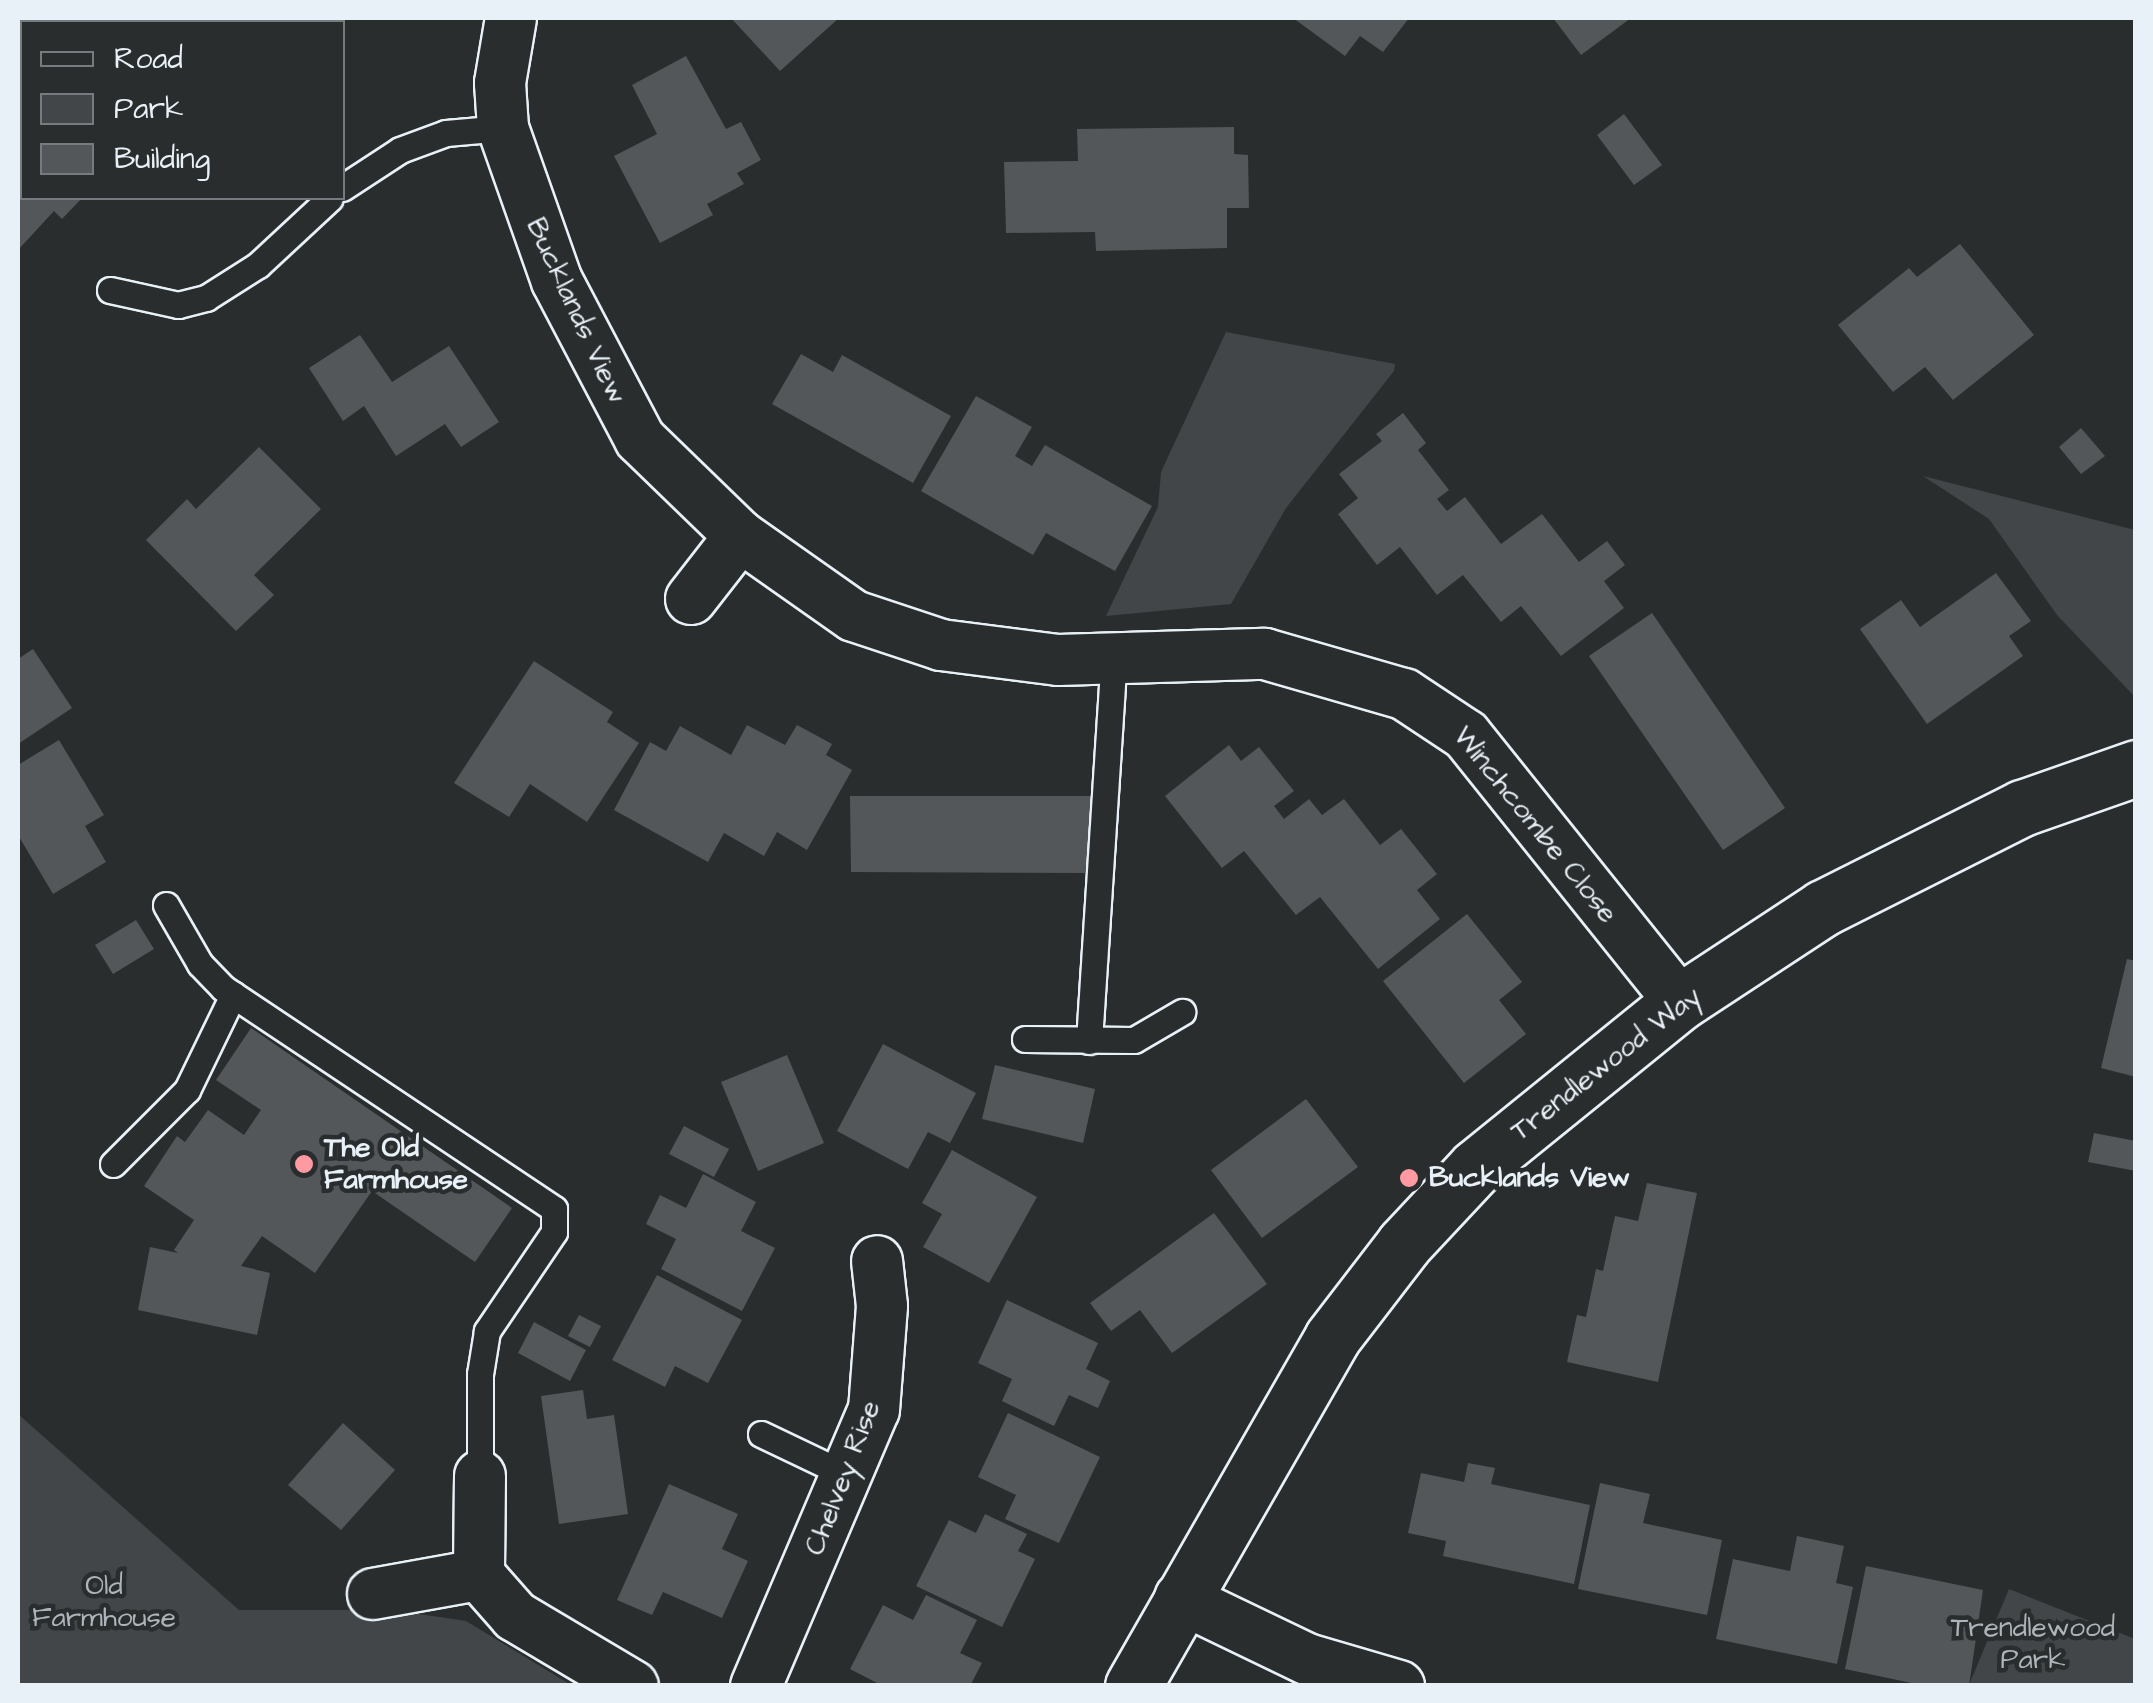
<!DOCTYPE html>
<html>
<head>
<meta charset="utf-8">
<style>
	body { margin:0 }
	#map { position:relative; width:2153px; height:1703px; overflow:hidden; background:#2a2d2e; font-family:"Architects Daughter",sans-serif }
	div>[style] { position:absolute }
	.green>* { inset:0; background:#424648 }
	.building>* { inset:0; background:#535759 }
	.roads { filter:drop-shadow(2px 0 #e8f1f8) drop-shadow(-2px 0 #e8f1f8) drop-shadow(0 2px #e8f1f8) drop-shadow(0 -2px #e8f1f8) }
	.service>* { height:25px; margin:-12.5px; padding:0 12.5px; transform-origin:12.5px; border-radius:12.5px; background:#2a2d2e }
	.minor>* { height:50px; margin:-25px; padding:0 25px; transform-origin:25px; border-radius:25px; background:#2a2d2e }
	.tertiary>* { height:55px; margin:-27.5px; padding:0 27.5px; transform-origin:27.5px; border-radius:27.5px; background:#2a2d2e }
	.dots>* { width:28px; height:28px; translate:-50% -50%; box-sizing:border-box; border:5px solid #2a2d2e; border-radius:50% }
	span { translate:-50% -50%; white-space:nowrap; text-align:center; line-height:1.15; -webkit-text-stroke:9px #2a2d2e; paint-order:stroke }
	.street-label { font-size:28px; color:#e8f1f8 }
	.poi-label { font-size:28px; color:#e8f1f8; font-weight:700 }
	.left { translate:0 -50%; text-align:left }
	.park-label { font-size:28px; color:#aeb5ba }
	.frame { position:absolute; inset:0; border:20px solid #e8f1f8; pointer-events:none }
	.legend { position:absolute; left:20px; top:20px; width:325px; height:180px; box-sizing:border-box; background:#2a2d2e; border:2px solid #767b7f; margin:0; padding:12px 18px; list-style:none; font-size:30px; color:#e8f1f8 }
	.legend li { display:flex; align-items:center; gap:20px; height:50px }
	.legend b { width:50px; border:2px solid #767b7f }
</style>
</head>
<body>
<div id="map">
	<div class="green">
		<div style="clip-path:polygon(1226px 332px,1395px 364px,1394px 371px,1286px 508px,1231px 604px,1106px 616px,1158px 507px,1161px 472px)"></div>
		<div style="clip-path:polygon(1923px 476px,2135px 530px,2135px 697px,2057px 615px,1989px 519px)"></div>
		<div style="clip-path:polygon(18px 1414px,239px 1610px,392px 1610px,466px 1621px,571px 1685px,18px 1685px)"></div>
		<div style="clip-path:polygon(2009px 1589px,2135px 1639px,2135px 1685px,1969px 1685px)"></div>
	</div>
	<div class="building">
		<div style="clip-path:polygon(202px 18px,303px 18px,196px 22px)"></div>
		<div style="clip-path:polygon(731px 18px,839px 18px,780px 71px)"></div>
		<div style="clip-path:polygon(1293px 18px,1409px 18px,1383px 52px,1360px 36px,1345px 56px)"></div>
		<div style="clip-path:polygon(1553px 18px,1631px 18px,1581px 55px)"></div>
		<div style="clip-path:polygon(686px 56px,726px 129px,741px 122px,761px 160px,737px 173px,744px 184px,707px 204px,713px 215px,660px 243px,614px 156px,657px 134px,632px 85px)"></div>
		<div style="clip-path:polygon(1624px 114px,1662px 165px,1634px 185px,1597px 135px)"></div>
		<div style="clip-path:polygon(1234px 127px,1234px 154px,1248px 155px,1249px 208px,1227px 208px,1227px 248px,1096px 251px,1095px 232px,1006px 233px,1004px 162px,1078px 161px,1077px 129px)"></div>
		<div style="clip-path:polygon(22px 151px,22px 198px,82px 198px,62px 219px,54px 211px,18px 250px)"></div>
		<div style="clip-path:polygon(1960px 244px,2034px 335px,1953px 400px,1925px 367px,1893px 392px,1838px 325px,1909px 268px,1917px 277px)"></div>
		<div style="clip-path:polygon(360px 335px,392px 382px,449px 346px,499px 422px,461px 447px,445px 424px,396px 456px,364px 406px,343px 421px,309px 368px)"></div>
		<div style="clip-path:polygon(801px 354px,833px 372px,842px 355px,951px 416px,913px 483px,772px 404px)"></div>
		<div style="clip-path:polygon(976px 396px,1032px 427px,1015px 456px,1032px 466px,1045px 445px,1152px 506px,1115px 571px,1046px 533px,1033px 555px,921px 491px)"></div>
		<div style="clip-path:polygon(1403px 413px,1426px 443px,1418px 450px,1449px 490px,1437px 499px,1447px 511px,1465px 497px,1501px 544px,1542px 514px,1579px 562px,1607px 541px,1625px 565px,1604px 581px,1624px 608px,1561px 656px,1521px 606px,1501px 622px,1463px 575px,1437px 595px,1400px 547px,1377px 565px,1338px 514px,1358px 498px,1339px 474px,1382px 441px,1376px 434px)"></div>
		<div style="clip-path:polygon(2081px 428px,2105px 456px,2081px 474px,2059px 447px)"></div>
		<div style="clip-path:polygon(259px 447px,321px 509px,254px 575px,274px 595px,236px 631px,146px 540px,187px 499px,196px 509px)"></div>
		<div style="clip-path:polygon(1996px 573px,2031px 621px,2009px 636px,2023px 656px,1927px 724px,1860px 629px,1901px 600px,1920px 627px)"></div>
		<div style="clip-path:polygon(1652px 613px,1785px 808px,1723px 850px,1589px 656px)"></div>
		<div style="clip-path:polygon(33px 649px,72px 708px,18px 744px,18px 659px)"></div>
		<div style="clip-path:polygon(534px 661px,613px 712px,607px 722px,639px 743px,587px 822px,530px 784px,509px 817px,454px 783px)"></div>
		<div style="clip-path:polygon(747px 725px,785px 745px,797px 725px,832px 744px,826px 755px,852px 770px,807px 850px,777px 832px,764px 856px,724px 833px,708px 862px,614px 810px,650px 742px,666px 751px,680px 726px,731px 755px)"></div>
		<div style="clip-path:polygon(59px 740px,104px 815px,85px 826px,106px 862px,53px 894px,18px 835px,18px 765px)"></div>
		<div style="clip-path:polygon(1229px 745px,1241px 761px,1259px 747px,1294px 791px,1274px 806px,1284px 819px,1309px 799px,1322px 815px,1344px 799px,1380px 845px,1401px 829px,1437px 874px,1417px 890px,1440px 919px,1378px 969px,1320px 897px,1296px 915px,1244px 851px,1222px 868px,1165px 796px)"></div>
		<div style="clip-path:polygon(850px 796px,1090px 796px,1090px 873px,851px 872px)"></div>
		<div style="clip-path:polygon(1467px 914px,1522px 982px,1499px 1000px,1526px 1034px,1464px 1083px,1383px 981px)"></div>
		<div style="clip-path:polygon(136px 920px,154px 949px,113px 974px,95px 945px)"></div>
		<div style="clip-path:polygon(2127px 959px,2136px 961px,2136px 1077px,2101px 1068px)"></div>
		<div style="clip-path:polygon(251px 1028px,512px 1208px,475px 1262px,372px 1191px,315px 1273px,262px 1236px,241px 1266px,270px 1273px,257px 1335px,138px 1310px,150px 1247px,178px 1253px,174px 1250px,194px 1220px,144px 1186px,177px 1136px,185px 1142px,208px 1110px,244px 1135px,261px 1110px,216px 1080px)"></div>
		<div style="clip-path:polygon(883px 1044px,976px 1093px,950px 1143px,928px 1132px,908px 1169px,837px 1131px)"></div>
		<div style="clip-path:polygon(787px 1055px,824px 1143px,758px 1171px,721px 1082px)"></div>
		<div style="clip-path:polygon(995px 1065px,1095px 1089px,1083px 1143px,982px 1119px)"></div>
		<div style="clip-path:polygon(1306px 1099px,1358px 1167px,1262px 1238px,1211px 1170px)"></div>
		<div style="clip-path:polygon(684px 1126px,729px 1149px,714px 1177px,669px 1154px)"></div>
		<div style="clip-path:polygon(2094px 1133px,2136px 1141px,2136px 1171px,2088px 1162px)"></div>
		<div style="clip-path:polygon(952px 1150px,1037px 1197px,989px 1283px,923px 1247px,942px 1214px,922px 1203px)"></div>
		<div style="clip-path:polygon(703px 1174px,756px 1202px,741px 1231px,775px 1248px,742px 1311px,661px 1269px,676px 1239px,646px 1224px,660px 1195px,686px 1208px)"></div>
		<div style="clip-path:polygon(1647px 1183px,1697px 1193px,1658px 1382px,1567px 1362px,1577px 1315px,1586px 1317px,1596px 1269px,1603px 1271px,1615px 1216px,1638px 1221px)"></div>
		<div style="clip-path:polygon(1214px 1213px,1267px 1284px,1172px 1353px,1140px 1310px,1111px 1331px,1090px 1303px)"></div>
		<div style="clip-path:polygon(657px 1275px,742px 1320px,708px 1383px,675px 1366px,665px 1387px,612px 1360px)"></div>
		<div style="clip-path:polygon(1007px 1300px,1098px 1343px,1086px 1369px,1110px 1381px,1098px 1408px,1069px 1395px,1054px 1426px,1002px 1401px,1012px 1379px,978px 1363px)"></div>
		<div style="clip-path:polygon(579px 1315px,601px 1326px,590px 1347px,568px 1336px)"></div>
		<div style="clip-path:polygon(534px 1322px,586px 1350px,570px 1381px,518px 1353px)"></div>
		<div style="clip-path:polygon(583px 1390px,587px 1419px,614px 1415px,628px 1514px,559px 1524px,541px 1396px)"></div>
		<div style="clip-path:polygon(1008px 1413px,1100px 1457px,1059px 1543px,1005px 1519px,1016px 1495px,978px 1477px)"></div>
		<div style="clip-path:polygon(343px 1423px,395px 1470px,341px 1530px,288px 1485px)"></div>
		<div style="clip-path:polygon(1468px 1463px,1495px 1468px,1491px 1484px,1590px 1505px,1574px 1584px,1443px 1556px,1446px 1541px,1408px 1533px,1421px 1473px,1464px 1482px)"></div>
		<div style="clip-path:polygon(1600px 1483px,1650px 1494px,1643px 1523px,1722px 1540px,1707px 1615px,1578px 1589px)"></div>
		<div style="clip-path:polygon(669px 1484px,738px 1514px,722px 1549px,748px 1561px,722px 1618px,663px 1592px,652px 1615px,617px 1600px)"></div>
		<div style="clip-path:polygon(985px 1514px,1027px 1534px,1018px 1551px,1035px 1559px,1002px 1627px,916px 1586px,949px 1520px,976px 1533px)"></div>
		<div style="clip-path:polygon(1797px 1536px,1844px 1546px,1836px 1583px,1853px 1587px,1837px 1664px,1716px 1639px,1733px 1559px,1790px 1571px)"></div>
		<div style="clip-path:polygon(1866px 1566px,1983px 1590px,1969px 1686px,1926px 1686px,1845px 1669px)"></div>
		<div style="clip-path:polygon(926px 1595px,977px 1620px,960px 1653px,982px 1663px,970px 1686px,883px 1686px,850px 1669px,883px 1605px,913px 1620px)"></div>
	</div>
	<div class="roads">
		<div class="service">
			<div style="left:342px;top:188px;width:69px;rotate:-33.2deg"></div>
			<div style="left:400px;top:150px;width:49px;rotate:-20.3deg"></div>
			<div style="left:446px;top:133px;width:57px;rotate:-5deg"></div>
			<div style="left:110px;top:290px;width:70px;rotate:12.4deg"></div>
			<div style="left:178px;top:305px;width:29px;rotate:-14deg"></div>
			<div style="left:206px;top:298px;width:62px;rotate:-32.4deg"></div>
			<div style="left:258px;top:265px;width:98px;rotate:-42.9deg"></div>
			<div style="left:166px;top:905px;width:68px;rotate:60deg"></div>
			<div style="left:200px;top:964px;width:33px;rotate:46deg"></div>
			<div style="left:223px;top:988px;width:398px;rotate:33.7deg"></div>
			<div style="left:554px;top:1209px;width:23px;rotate:90deg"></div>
			<div style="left:554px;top:1232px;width:120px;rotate:124.1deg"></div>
			<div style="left:487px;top:1331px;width:44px;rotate:99.2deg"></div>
			<div style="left:480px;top:1374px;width:102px;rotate:90deg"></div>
			<div style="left:1025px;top:1039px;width:109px;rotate:0.5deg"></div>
			<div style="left:1134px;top:1040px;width:56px;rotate:-30.3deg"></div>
			<div style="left:1089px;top:1041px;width:385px;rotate:-86.3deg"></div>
			<div style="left:113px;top:1164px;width:105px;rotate:-45deg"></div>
			<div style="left:187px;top:1090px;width:106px;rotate:-64.2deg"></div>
			<div style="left:761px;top:1434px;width:98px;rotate:25.5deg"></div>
		</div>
		<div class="minor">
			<div style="left:511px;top:18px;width:66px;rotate:99.6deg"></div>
			<div style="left:500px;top:83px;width:45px;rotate:86.2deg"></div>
			<div style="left:503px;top:128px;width:162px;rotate:70.6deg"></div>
			<div style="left:557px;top:281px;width:178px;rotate:62.3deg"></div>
			<div style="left:640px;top:439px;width:139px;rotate:44.1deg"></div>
			<div style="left:740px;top:536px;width:139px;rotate:35.1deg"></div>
			<div style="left:854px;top:616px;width:92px;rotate:18.4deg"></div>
			<div style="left:941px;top:645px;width:118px;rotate:7.3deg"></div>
			<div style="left:1058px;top:660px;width:207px;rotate:-1.7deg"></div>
			<div style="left:1265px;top:654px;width:145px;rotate:16.1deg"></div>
			<div style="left:1404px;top:694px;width:74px;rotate:33.5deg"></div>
			<div style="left:1466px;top:735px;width:342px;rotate:51.3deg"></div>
			<div style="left:691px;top:599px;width:80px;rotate:-52.1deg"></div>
			<div style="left:480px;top:1476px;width:99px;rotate:90.6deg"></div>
			<div style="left:479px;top:1575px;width:55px;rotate:48.7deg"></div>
			<div style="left:515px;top:1616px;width:137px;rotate:30.7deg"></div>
			<div style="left:373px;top:1594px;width:108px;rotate:-10.2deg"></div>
			<div style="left:1180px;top:1598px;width:141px;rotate:25.7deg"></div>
			<div style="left:1307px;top:1659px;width:96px;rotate:16.4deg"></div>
			<div style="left:756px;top:1686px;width:300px;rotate:-66.9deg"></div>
			<div style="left:874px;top:1410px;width:104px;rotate:-85.6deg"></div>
			<div style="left:882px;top:1306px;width:45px;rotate:-96.3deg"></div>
		</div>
		<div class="tertiary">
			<div style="left:1133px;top:1686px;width:401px;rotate:-60.2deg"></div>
			<div style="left:1332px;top:1338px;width:118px;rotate:-52.5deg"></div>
			<div style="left:1404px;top:1244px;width:105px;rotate:-46.9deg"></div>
			<div style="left:1476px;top:1167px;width:262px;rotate:-39deg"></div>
			<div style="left:1680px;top:1002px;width:171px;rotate:-33.3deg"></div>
			<div style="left:1823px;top:908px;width:223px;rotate:-26.7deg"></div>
			<div style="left:2022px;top:808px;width:121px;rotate:-19.3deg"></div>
		</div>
	</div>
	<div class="dots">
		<div style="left:304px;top:1164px;background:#ff9aa2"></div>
		<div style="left:1409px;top:1178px;background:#ff9aa2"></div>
	</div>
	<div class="street-label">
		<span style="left:576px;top:311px;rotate:65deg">Bucklands View</span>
		<span style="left:1535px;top:825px;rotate:51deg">Winchcombe Close</span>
		<span style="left:1606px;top:1064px;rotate:-38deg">Trendlewood Way</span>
		<span style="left:843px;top:1478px;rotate:-69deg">Chelvey Rise</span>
	</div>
	<div class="poi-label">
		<span class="left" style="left:324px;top:1164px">The Old<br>Farmhouse</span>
		<span class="left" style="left:1429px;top:1178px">Bucklands View</span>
	</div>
	<div class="park-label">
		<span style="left:104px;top:1602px">Old<br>Farmhouse</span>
		<span style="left:2033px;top:1644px">Trendlewood<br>Park</span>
	</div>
	<div class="frame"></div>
	<ul class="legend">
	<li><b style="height:12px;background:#2a2d2e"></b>Road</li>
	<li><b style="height:28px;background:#424648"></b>Park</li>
	<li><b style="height:28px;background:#535759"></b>Building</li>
	</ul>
</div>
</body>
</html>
